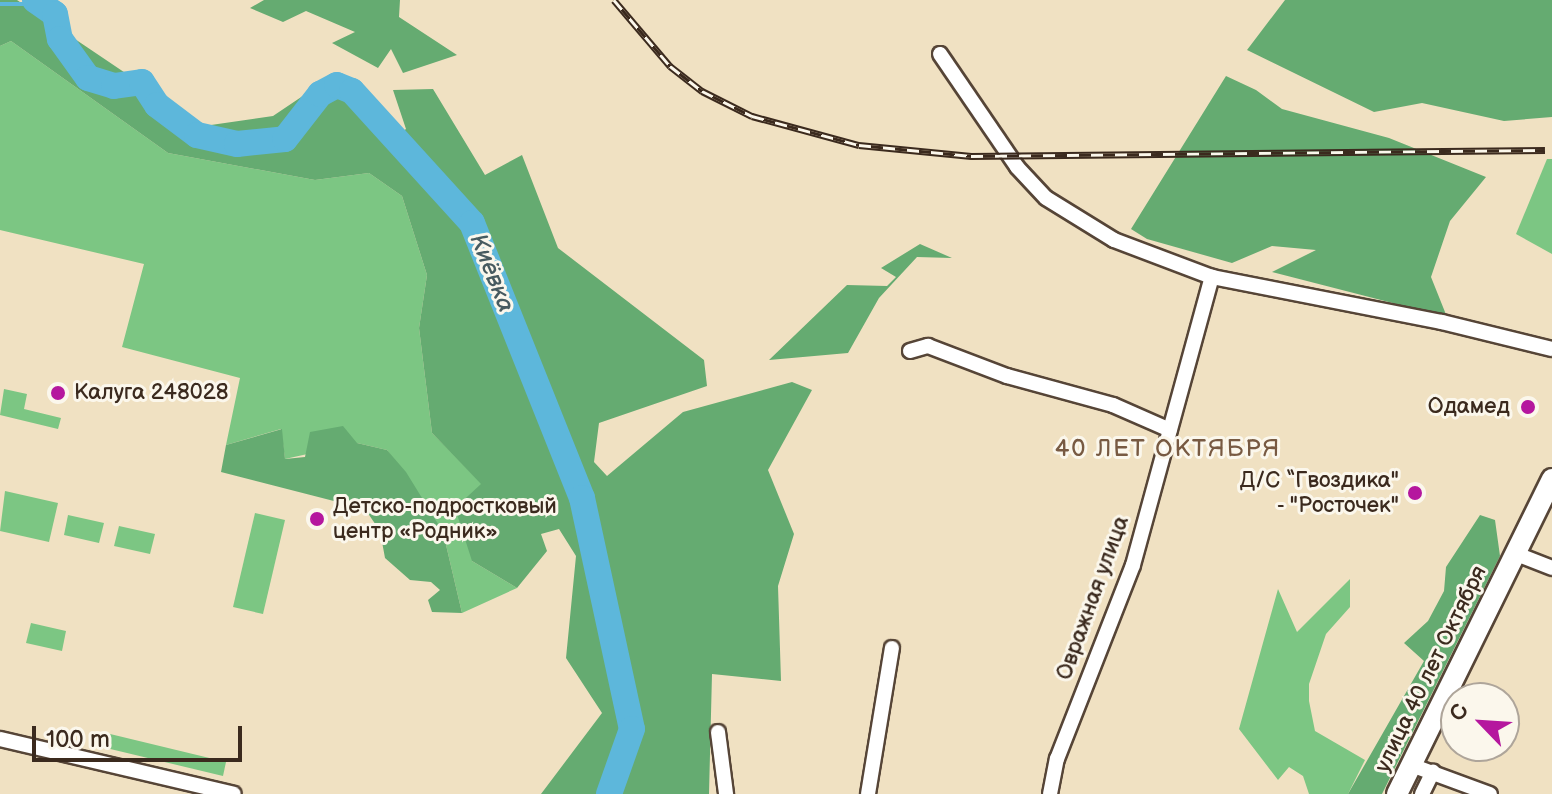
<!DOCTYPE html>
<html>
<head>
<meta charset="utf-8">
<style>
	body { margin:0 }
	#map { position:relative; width:1552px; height:794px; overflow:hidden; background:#f0e1c2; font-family:"Balsamiq Sans",sans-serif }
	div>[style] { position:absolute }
	.green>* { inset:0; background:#7cc683 }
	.forest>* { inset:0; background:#65ab71 }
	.stream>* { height:4px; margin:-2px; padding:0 2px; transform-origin:2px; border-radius:2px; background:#5db7db }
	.river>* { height:26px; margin:-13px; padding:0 13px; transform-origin:13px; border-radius:13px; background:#5db7db }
	.roads { filter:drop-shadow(2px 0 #564537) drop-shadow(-2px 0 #564537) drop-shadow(0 2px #564537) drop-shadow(0 -2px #564537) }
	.minor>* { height:14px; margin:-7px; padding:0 7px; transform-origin:7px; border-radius:7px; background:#fff }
	.secondary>* { height:20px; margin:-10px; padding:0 10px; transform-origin:10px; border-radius:10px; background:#fff }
	.rail>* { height:7px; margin-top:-3.5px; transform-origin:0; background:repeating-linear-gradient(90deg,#fbf7ec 0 12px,#3b2a1e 0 24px); box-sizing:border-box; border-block:2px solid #3b2a1e }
	.dots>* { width:22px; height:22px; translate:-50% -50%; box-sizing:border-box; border:4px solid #fbf7ec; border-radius:50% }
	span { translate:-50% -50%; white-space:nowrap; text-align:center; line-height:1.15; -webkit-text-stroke:6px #fbf7ec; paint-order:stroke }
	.poi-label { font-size:22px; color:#3b2a1e }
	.left { translate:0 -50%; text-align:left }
	.right { translate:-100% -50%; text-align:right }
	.street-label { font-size:22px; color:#3b2a1e }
	.water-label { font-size:24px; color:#475b60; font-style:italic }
	.neighbourhood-label { font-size:24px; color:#785a42; letter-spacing:2px }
	.north { position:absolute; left:1440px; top:682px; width:80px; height:80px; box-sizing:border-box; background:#fbf7ec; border:2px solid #aea59a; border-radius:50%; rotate:295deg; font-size:22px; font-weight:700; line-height:32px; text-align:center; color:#3b2a1e }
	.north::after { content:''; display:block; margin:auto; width:28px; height:36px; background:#b5179e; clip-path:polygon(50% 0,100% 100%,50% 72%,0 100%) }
	.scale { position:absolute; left:32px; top:726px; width:210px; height:36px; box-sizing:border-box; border:4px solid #3b2a1e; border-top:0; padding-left:10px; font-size:24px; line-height:28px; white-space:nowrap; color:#3b2a1e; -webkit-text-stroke:6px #fbf7ec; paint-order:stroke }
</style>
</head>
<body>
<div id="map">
	<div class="green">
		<div style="clip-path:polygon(11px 41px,168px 153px,315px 180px,369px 173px,402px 196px,427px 275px,419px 328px,432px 433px,482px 484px,472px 561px,517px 588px,462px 613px,443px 532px,387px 450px,357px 443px,285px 459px,281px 429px,226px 445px,240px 378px,122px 347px,144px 264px,0 230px,0 46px)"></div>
		<div style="clip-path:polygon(1547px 159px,1552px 159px,1552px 254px,1516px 234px)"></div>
		<div style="clip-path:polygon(4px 389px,27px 394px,24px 409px,61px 418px,58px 429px,0 415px)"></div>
		<div style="clip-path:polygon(5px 491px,58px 503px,49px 542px,0 531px)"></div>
		<div style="clip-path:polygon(255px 513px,285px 520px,263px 614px,233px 607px)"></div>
		<div style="clip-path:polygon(68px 515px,104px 523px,99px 543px,64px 535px)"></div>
		<div style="clip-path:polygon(119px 526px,155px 534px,150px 554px,114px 546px)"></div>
		<div style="clip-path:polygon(1350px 579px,1350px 607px,1326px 634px,1309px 684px,1309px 701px,1315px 731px,1365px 760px,1348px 794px,1309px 794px,1303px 776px,1289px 767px,1278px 780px,1239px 729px,1278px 589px,1297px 632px)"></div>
		<div style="clip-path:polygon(31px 623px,66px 631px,62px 651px,26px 643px)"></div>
		<div style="clip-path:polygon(106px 733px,226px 762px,223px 776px,102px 747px)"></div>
	</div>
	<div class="forest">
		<div style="clip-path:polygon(0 0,17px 0,204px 126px,273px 116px,328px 79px,394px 138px,406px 129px,393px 90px,433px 89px,485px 175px,522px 155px,558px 248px,704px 360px,707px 386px,599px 423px,594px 462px,607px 476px,683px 412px,792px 382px,812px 390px,768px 470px,794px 534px,778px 586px,781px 681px,712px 674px,709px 794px,541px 794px,602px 713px,566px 658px,576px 556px,559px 529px,541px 534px,547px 551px,517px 588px,472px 561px,455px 508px,481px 484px,432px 433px,419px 328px,427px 275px,402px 196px,369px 173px,315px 180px,168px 153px,11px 41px,0 46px)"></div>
		<div style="clip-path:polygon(264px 0,400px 0,399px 17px,457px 55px,403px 73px,391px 49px,378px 68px,332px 43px,355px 32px,306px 11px,283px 22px,250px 8px)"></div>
		<div style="clip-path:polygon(1285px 0,1552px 0,1552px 117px,1504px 121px,1422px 103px,1374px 112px,1247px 50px)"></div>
		<div style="clip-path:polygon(1226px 76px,1256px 90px,1282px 109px,1389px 138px,1486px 177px,1450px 221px,1431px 277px,1447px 317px,1272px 272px,1316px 250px,1272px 246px,1232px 263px,1147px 239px,1131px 229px)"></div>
		<div style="clip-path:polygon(920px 244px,952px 258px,917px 257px,879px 298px,848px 353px,769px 360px,847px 285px,887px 286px,896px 277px,881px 268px)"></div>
		<div style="clip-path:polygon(343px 426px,357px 443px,387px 450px,406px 472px,443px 532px,462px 613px,432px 612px,428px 600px,440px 590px,431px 582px,410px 580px,385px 558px,380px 531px,365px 509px,221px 472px,226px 445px,282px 429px,285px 459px,305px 457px,310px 432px)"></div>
		<div style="clip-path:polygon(1480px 515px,1495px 520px,1500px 556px,1382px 794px,1348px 794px,1424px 661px,1404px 643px,1428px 621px,1444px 591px,1446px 567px)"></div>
	</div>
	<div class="stream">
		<div style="left:0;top:4px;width:37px"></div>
	</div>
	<div class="river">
		<div style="left:35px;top:0;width:24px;rotate:35deg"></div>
		<div style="left:55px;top:14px;width:25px;rotate:79deg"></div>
		<div style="left:60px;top:39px;width:48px;rotate:54.3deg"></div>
		<div style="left:88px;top:78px;width:27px;rotate:17deg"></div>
		<div style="left:114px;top:86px;width:28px;rotate:-8deg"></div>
		<div style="left:142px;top:82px;width:27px;rotate:57deg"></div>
		<div style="left:157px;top:105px;width:50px;rotate:36.9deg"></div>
		<div style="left:197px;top:135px;width:41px;rotate:12.7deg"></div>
		<div style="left:237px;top:144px;width:48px;rotate:-5.9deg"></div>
		<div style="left:285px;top:139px;width:57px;rotate:-52.1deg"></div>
		<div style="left:320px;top:94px;width:19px;rotate:-28deg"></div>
		<div style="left:337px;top:85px;width:16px;rotate:22deg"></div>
		<div style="left:352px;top:91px;width:178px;rotate:47.7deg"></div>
		<div style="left:472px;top:223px;width:296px;rotate:68.2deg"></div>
		<div style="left:582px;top:498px;width:236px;rotate:77.8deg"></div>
		<div style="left:632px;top:729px;width:69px;rotate:109.5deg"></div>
	</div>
	<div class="roads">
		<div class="minor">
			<div style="left:940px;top:54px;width:137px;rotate:55.7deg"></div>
			<div style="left:1017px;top:167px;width:42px;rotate:46.9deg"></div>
			<div style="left:1046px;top:198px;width:80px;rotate:31.7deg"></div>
			<div style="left:1114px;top:240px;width:105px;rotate:20.7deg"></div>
			<div style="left:1212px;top:277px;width:234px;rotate:11.1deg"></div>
			<div style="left:1442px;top:322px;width:113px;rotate:13.8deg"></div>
			<div style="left:910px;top:351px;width:19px;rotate:-16deg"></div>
			<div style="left:928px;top:346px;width:85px;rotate:20.8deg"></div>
			<div style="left:1007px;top:376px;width:110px;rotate:15.3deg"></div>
			<div style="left:1113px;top:405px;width:62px;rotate:23.7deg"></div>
			<div style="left:1514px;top:553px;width:41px;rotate:21.5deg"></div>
			<div style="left:718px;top:732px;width:63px;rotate:82.6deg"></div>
			<div style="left:0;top:739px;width:240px;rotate:13.2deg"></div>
			<div style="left:1411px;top:765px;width:84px;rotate:20.2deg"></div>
			<div style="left:868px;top:794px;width:148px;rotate:-80.7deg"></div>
			<div style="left:1050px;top:794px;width:36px;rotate:-79deg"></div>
			<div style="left:1057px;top:759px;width:208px;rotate:-68.6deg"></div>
			<div style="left:1133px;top:565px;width:299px;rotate:-74.7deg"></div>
			<div style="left:1422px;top:794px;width:25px;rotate:-64deg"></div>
		</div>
		<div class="secondary">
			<div style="left:1397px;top:794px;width:351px;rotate:-63.8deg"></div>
		</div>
	</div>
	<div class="rail">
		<div style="left:614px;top:0;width:87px;rotate:49.7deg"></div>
		<div style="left:670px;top:66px;width:41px;rotate:38deg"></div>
		<div style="left:702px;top:91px;width:56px;rotate:26.6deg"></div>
		<div style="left:752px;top:116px;width:111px;rotate:15.2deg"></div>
		<div style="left:859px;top:145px;width:113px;rotate:5.6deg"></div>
		<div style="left:971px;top:156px;width:574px;rotate:-0.6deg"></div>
	</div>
	<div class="dots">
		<div style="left:58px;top:393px;background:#b5179e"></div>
		<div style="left:1528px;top:407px;background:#b5179e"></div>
		<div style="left:1415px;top:493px;background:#b5179e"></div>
		<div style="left:317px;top:519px;background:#b5179e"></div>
	</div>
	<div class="poi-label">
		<span class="left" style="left:74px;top:393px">Калуга 248028</span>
		<span class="right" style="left:1510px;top:407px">Одамед</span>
		<span class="right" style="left:1399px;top:493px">Д/С “Гвоздика"<br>- "Росточек"</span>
		<span class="left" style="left:333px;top:519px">Детско-подростковый<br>центр «Родник»</span>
	</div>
	<div class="street-label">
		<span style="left:1093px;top:598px;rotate:-70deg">Овражная улица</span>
		<span style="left:1431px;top:669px;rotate:-64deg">улица 40 лет Октября</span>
	</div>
	<div class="water-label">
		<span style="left:492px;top:273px;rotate:68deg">Киёвка</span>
	</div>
	<div class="neighbourhood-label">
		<span style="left:1168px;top:449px">40 ЛЕТ ОКТЯБРЯ</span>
	</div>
	<div class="north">С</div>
	<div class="scale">100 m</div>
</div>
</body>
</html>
